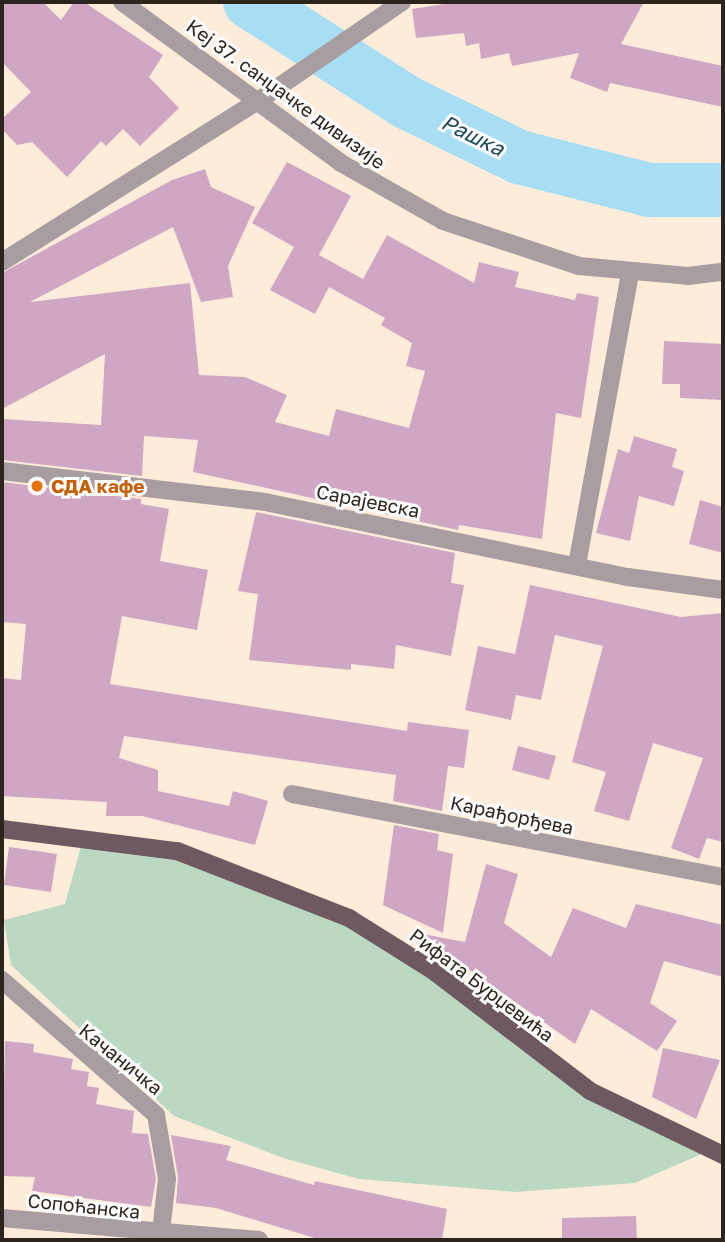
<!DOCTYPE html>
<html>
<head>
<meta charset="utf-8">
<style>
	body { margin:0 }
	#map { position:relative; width:725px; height:1242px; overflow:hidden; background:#fdecd9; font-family:"Golos Text",sans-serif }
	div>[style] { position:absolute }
	.green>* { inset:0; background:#bbd9c2 }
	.river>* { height:54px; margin:-27px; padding:0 27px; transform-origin:27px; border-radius:27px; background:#a8def3 }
	.building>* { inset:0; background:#cfa6c3 }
	.minor>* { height:18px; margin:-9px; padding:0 9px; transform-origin:9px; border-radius:9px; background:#a89da0 }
	.tertiary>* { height:18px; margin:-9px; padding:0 9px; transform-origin:9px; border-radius:9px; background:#a89da0 }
	.primary>* { height:18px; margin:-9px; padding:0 9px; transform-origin:9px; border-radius:9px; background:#6d595f }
	.dots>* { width:19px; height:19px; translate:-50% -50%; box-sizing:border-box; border:4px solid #fcfcfc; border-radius:50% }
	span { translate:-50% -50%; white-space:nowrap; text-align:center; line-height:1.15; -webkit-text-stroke:6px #fcfcfc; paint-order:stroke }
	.street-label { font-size:19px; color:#2b251e }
	.food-label { font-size:19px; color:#c56008; font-weight:700 }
	.left { translate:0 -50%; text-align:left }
	.water-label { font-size:21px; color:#1c4858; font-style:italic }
	.frame { position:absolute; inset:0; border:4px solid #2b251e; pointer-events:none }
</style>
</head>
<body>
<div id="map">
	<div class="green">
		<div style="clip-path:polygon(83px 839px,124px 841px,349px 918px,533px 1051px,711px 1150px,635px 1183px,516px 1192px,359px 1179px,283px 1158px,174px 1116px,11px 965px,4px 920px,65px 904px)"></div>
	</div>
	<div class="river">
		<div style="left:250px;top:2px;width:188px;rotate:32.6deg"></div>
		<div style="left:408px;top:103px;width:123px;rotate:25.9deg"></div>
		<div style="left:519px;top:157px;width:134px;rotate:14.2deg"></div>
		<div style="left:649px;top:190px;width:74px"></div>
	</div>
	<div class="building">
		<div style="clip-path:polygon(2px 2px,43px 2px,61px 20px,74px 2px,84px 2px,163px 55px,149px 77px,179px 108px,140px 146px,123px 129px,106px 146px,101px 141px,67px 177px,32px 142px,17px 145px,2px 129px,2px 119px,31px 92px,2px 62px)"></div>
		<div style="clip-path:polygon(457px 2px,644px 2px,621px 44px,723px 66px,723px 107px,610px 83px,607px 92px,570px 78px,579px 53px,512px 66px,509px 53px,481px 59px,479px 43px,466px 46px,464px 33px,416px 38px,412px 9px)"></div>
		<div style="clip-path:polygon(287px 162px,351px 196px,319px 255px,363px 279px,387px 235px,474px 283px,479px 262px,519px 272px,515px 287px,575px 300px,577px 293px,599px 297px,581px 418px,556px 413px,542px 539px,459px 525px,458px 530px,193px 472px,198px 440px,144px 436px,142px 476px,2px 460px,2px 419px,101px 425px,105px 354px,2px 409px,2px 273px,172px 180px,205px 169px,211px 187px,255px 207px,228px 266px,233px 297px,201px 302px,173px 227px,30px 302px,190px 283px,199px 375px,245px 377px,287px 395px,275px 422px,329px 436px,336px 409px,409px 428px,425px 371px,406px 366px,412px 343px,381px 325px,385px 318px,329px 287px,315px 314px,270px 290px,294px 247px,252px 223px)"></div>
		<div style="clip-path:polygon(664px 341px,723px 344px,723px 400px,680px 398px,680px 384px,662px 384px)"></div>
		<div style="clip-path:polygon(634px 436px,677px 449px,672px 467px,684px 471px,674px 506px,639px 496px,630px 541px,596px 533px,618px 449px,629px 453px)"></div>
		<div style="clip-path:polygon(2px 482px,141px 499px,141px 504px,169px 509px,160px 561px,208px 570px,197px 630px,122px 616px,110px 684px,407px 731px,408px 722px,469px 730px,464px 768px,448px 766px,442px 811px,393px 801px,396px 775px,124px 736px,119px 758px,158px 770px,158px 791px,229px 806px,233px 791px,268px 801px,255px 845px,142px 816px,106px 816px,107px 802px,2px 796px,2px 678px,21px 680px,26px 624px,2px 622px)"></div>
		<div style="clip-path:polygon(700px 500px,723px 507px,723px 553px,689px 544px)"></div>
		<div style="clip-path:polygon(256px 512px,455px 553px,451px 583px,464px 585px,451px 656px,396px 645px,394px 669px,351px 664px,351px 670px,249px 660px,258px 594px,238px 591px)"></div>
		<div style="clip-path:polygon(530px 585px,681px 617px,723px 613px,723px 842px,707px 838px,699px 859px,671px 848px,703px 758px,653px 743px,629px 821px,594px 811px,606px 772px,572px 762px,603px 646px,555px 635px,541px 700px,516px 695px,511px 720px,465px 710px,478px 646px,515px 654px)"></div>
		<div style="clip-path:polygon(518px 746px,556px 756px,549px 780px,512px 770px)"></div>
		<div style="clip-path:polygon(394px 825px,439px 834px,437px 850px,453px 854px,443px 933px,383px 905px)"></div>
		<div style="clip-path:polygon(9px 847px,57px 854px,51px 892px,4px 885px)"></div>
		<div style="clip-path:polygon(486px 864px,518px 874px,504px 923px,551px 957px,573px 908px,626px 928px,636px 904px,723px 925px,723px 977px,664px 961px,650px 1003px,677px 1021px,657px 1051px,591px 1009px,575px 1044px,417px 933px,465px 942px)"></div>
		<div style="clip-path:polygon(5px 1041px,34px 1044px,33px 1052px,73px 1059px,71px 1069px,89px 1072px,87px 1086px,99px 1088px,96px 1104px,134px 1111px,132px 1133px,148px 1134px,156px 1179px,151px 1207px,32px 1191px,35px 1177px,2px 1176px)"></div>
		<div style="clip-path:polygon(663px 1048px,720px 1060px,696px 1119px,652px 1097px)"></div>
		<div style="clip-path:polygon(171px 1135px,231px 1146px,226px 1160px,314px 1185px,315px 1181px,447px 1209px,442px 1240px,321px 1240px,216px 1208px,176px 1203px,178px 1177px)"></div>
		<div style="clip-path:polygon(636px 1216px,637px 1240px,562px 1240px,562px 1218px)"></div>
	</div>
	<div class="minor">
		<div style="left:2px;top:471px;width:265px;rotate:6.7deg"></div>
		<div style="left:265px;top:502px;width:371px;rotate:11.7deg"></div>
		<div style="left:628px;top:577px;width:96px;rotate:7.8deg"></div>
		<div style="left:577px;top:565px;width:297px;rotate:-79.7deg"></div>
		<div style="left:292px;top:794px;width:439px;rotate:10.9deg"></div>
		<div style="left:2px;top:980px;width:205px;rotate:41.2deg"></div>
		<div style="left:156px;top:1115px;width:65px;rotate:80.2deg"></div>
		<div style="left:167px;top:1179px;width:61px;rotate:96.5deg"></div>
		<div style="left:2px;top:1218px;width:258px;rotate:4.9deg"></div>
	</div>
	<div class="tertiary">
		<div style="left:122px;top:2px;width:272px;rotate:36.3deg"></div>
		<div style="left:341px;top:163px;width:117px;rotate:29.6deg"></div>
		<div style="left:443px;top:221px;width:143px;rotate:18.3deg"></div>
		<div style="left:579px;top:266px;width:109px;rotate:5.2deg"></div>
		<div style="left:688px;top:276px;width:35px;rotate:-7deg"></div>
		<div style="left:2px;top:262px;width:302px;rotate:-32.2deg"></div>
		<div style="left:258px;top:101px;width:175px;rotate:-34.5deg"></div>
	</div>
	<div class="primary">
		<div style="left:2px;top:829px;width:176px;rotate:7.2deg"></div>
		<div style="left:177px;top:851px;width:185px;rotate:21.3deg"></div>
		<div style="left:349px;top:918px;width:102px;rotate:32.1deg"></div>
		<div style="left:435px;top:972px;width:195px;rotate:37.5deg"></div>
		<div style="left:590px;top:1091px;width:148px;rotate:25.7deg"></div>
	</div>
	<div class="dots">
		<div style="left:37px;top:486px;background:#e8710a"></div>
	</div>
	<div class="street-label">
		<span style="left:286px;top:94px;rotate:36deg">Кеј 37. санџачке дивизије</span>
		<span style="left:368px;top:501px;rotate:11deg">Сарајевска</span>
		<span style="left:512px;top:815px;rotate:12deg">Карађорђева</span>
		<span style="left:482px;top:985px;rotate:37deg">Рифата Бурџевића</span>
		<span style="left:121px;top:1059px;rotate:39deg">Качаничка</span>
		<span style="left:84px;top:1206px;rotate:6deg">Сопоћанска</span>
	</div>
	<div class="food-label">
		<span class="left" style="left:51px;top:486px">СДА кафе</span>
	</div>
	<div class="water-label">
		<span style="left:473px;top:135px;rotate:26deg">Рашка</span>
	</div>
	<div class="frame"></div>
</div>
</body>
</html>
